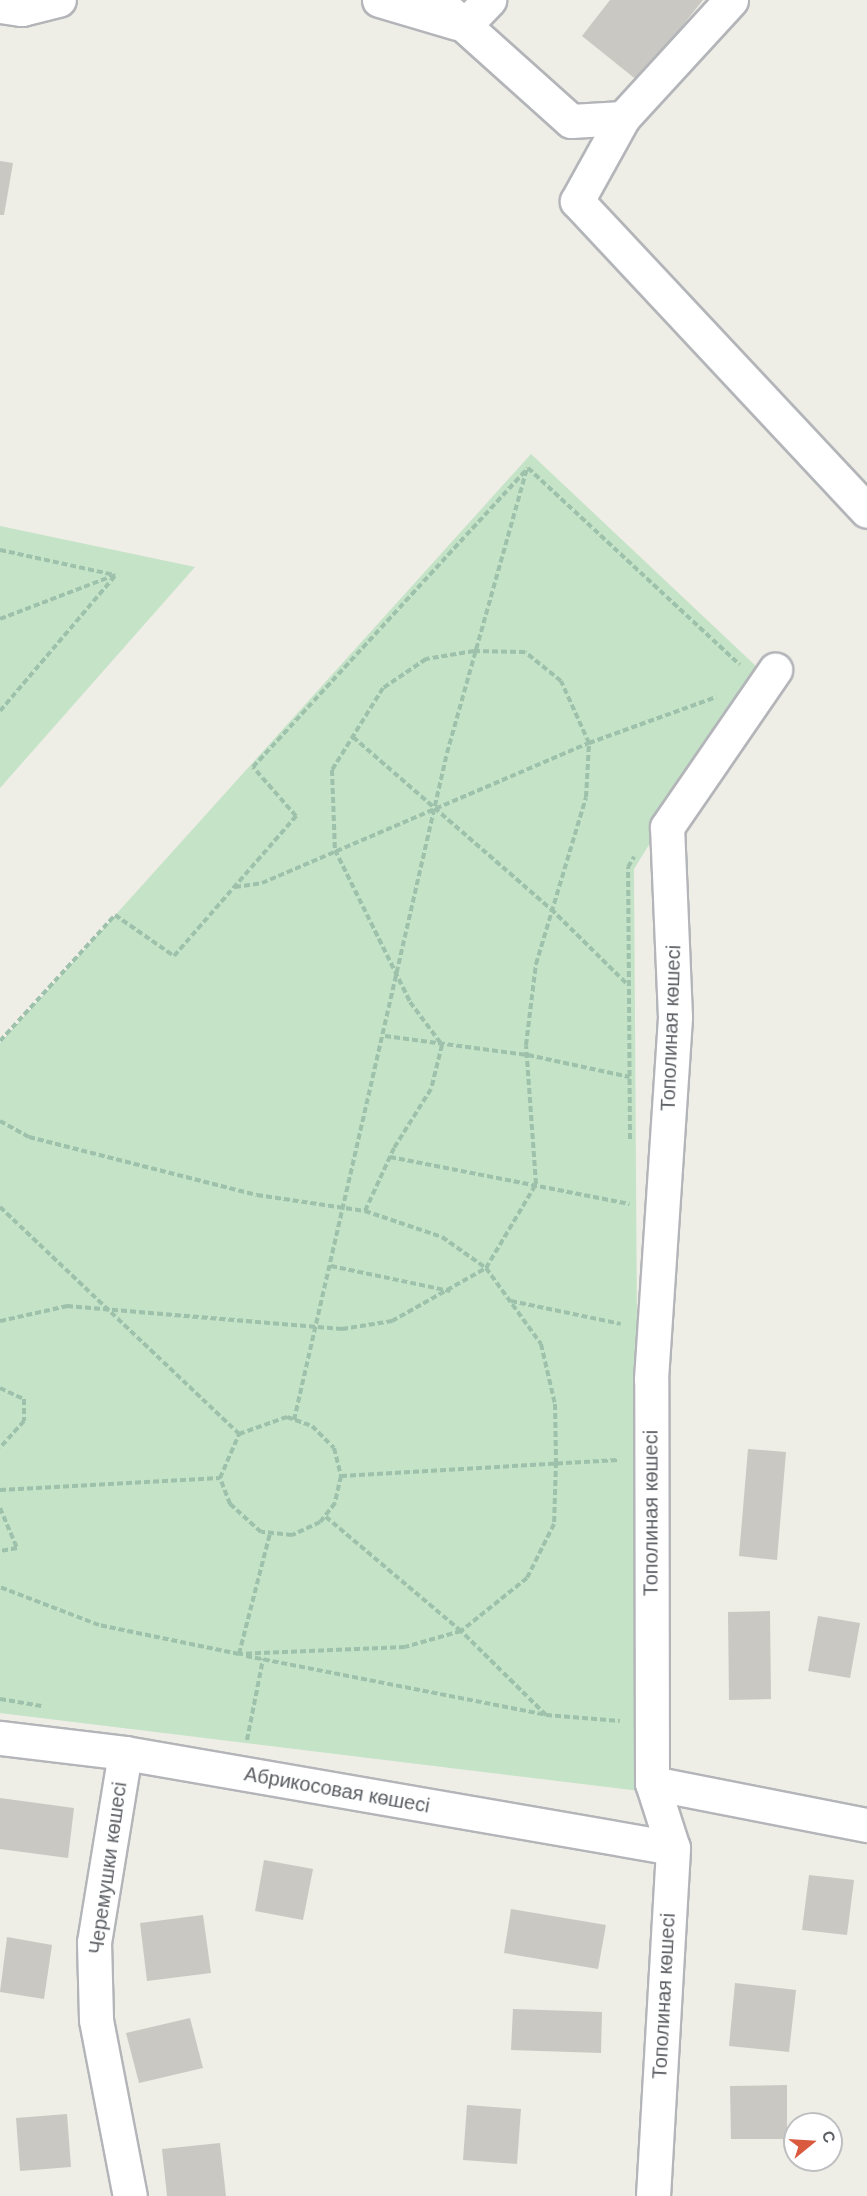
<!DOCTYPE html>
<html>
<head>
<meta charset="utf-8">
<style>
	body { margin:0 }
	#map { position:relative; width:867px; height:2196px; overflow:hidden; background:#eeede6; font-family:Helvetica,sans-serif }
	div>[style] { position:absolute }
	.green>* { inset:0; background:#c4e3c7 }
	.building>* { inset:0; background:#cac8c2 }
	.path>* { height:4px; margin-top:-2px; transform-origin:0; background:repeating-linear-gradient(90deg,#9dc1ab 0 6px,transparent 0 9px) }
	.roads { filter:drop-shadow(2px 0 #b3b5b9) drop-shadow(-2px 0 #b3b5b9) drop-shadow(0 2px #b3b5b9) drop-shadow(0 -2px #b3b5b9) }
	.minor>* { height:33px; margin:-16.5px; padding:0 16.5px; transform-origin:16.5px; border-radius:16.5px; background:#fff }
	span { translate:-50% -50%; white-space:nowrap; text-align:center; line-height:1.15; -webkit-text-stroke:4.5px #fff; paint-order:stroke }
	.street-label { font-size:20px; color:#5d6065 }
	.north { position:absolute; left:783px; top:2112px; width:60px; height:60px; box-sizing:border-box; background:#fff; border:2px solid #bebfc1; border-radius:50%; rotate:72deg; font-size:16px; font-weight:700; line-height:24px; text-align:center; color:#5d6065 }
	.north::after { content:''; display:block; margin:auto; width:21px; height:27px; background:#da5a40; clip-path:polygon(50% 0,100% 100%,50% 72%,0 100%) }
</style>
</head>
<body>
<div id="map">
	<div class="green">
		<div style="clip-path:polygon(531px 454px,758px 668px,634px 869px,640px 1791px,0 1713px,0 1043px)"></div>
		<div style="clip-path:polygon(0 526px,195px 567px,0 788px)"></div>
	</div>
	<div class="building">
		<div style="clip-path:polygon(610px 0,703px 0,638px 81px,582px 36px)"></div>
		<div style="clip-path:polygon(0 161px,13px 163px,4px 215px,0 215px)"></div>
		<div style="clip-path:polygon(748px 1449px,786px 1452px,777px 1560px,739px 1556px)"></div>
		<div style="clip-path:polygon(770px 1611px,771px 1699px,729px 1700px,728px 1612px)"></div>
		<div style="clip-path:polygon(818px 1616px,860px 1623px,850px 1678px,808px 1671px)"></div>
		<div style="clip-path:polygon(0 1798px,74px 1808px,68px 1858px,0 1849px)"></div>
		<div style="clip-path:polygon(264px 1860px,313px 1869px,303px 1920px,255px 1911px)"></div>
		<div style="clip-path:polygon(809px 1875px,854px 1880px,847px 1935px,802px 1930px)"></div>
		<div style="clip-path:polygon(511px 1909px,606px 1925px,598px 1969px,504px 1953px)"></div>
		<div style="clip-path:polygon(203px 1915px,211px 1973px,147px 1981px,140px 1923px)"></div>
		<div style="clip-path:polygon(7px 1937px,52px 1945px,44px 1999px,0 1992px)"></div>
		<div style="clip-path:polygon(735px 1983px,796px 1990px,789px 2052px,729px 2046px)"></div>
		<div style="clip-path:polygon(513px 2009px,602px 2012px,601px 2053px,511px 2050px)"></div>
		<div style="clip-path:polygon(190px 2018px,203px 2068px,139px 2083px,126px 2033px)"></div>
		<div style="clip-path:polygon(787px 2085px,787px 2139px,731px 2139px,730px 2086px)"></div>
		<div style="clip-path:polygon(467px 2105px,521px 2109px,517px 2164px,463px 2160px)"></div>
		<div style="clip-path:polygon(67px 2114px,71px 2167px,20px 2171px,16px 2118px)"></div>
		<div style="clip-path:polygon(220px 2143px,226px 2196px,167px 2196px,162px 2149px)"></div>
	</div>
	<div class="path">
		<div style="left:0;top:550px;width:118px;rotate:12.3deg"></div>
		<div style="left:115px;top:575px;width:123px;rotate:159.1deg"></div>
		<div style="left:0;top:711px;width:177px;rotate:-49.6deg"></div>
		<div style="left:353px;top:737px;width:262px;rotate:41deg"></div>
		<div style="left:551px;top:909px;width:108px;rotate:44.6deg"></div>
		<div style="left:235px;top:887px;width:27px;rotate:-8deg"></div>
		<div style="left:262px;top:883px;width:356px;rotate:-23.2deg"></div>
		<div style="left:589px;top:743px;width:135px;rotate:-19.9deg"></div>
		<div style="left:385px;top:1036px;width:144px;rotate:7.6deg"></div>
		<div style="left:528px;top:1055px;width:104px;rotate:12.2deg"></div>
		<div style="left:0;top:1041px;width:171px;rotate:-47.6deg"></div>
		<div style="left:115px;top:915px;width:72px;rotate:34.8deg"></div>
		<div style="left:174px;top:956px;width:186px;rotate:-48.9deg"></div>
		<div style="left:296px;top:816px;width:65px;rotate:-131.3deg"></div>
		<div style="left:253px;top:767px;width:406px;rotate:-47.4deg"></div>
		<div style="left:528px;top:468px;width:289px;rotate:42.9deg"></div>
		<div style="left:0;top:1121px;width:33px;rotate:29deg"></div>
		<div style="left:29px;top:1137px;width:235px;rotate:14.3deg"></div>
		<div style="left:257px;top:1195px;width:109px;rotate:8.4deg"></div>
		<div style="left:365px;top:1211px;width:81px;rotate:18.7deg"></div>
		<div style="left:442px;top:1237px;width:54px;rotate:35.2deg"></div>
		<div style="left:486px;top:1268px;width:94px;rotate:54.1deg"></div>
		<div style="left:541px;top:1344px;width:62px;rotate:76.9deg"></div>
		<div style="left:555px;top:1404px;width:58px;rotate:89deg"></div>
		<div style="left:556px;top:1462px;width:62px;rotate:91.8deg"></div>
		<div style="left:554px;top:1524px;width:60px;rotate:116.6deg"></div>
		<div style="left:527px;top:1578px;width:85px;rotate:141.2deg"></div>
		<div style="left:461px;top:1631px;width:58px;rotate:164.1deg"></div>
		<div style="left:405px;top:1647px;width:166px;rotate:177.6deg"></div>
		<div style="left:239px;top:1654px;width:143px;rotate:-168.3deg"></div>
		<div style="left:99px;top:1625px;width:106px;rotate:-159deg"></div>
		<div style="left:630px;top:1139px;width:272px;rotate:-90.4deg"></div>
		<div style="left:628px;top:867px;width:12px;rotate:-59deg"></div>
		<div style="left:390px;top:1157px;width:244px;rotate:11.1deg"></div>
		<div style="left:0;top:1207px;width:330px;rotate:43.5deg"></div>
		<div style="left:239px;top:1434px;width:51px;rotate:-19.5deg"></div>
		<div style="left:287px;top:1417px;width:27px;rotate:20deg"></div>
		<div style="left:312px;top:1426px;width:31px;rotate:45deg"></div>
		<div style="left:334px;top:1448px;width:29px;rotate:76deg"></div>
		<div style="left:341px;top:1476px;width:28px;rotate:103deg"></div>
		<div style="left:335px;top:1503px;width:24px;rotate:128deg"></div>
		<div style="left:320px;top:1522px;width:31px;rotate:155deg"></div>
		<div style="left:292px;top:1535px;width:31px;rotate:-174deg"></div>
		<div style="left:261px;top:1532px;width:42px;rotate:-137.9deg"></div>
		<div style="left:230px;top:1504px;width:28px;rotate:-111deg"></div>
		<div style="left:220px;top:1478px;width:48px;rotate:-66.6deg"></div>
		<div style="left:331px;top:1266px;width:122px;rotate:11.9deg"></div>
		<div style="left:511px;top:1301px;width:112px;rotate:11.8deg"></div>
		<div style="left:0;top:1321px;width:69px;rotate:-12.6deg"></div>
		<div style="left:67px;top:1306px;width:276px;rotate:4.8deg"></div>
		<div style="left:342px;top:1329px;width:51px;rotate:-9.1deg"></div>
		<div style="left:392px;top:1321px;width:108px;rotate:-29.4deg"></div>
		<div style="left:486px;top:1268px;width:98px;rotate:-59.2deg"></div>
		<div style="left:536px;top:1184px;width:139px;rotate:-94.1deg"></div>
		<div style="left:526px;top:1045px;width:82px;rotate:-83deg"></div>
		<div style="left:536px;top:964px;width:174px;rotate:-73.3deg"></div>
		<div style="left:586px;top:797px;width:54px;rotate:-86.8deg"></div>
		<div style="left:589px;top:743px;width:68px;rotate:-114.3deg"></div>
		<div style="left:561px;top:681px;width:46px;rotate:-141.1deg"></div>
		<div style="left:525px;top:652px;width:51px;rotate:-178.9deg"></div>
		<div style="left:474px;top:651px;width:49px;rotate:170.5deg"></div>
		<div style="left:426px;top:659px;width:52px;rotate:146deg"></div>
		<div style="left:383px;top:688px;width:97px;rotate:121.9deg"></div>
		<div style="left:332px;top:770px;width:80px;rotate:87.9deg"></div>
		<div style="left:335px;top:850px;width:169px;rotate:63.7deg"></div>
		<div style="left:410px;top:1002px;width:54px;rotate:53.3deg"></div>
		<div style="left:442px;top:1045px;width:45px;rotate:104deg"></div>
		<div style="left:431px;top:1089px;width:70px;rotate:122.1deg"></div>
		<div style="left:394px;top:1148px;width:69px;rotate:114.7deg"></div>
		<div style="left:0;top:1388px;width:26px;rotate:25deg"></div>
		<div style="left:24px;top:1399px;width:22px;rotate:90deg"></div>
		<div style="left:24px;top:1421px;width:36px;rotate:132deg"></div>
		<div style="left:294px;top:1420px;width:684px;rotate:-77.08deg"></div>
		<div style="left:447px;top:753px;width:296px;rotate:-74.3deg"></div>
		<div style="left:341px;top:1476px;width:278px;rotate:-3.3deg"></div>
		<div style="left:0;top:1490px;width:220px;rotate:-3.1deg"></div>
		<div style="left:0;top:1508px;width:43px;rotate:67deg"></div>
		<div style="left:17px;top:1548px;width:17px;rotate:170deg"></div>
		<div style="left:239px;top:1654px;width:125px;rotate:-75.6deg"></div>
		<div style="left:246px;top:1656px;width:306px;rotate:11.1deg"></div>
		<div style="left:546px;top:1715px;width:120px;rotate:-135.3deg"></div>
		<div style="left:461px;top:1631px;width:178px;rotate:-139.8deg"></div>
		<div style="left:0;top:1699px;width:42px;rotate:9.7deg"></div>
		<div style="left:546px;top:1715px;width:74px;rotate:4.6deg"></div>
		<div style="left:247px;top:1740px;width:83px;rotate:-78.8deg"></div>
	</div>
	<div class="roads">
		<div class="minor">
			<div style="left:379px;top:0;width:81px;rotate:16.4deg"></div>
			<div style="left:436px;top:0;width:181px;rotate:41.9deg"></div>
			<div style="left:571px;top:121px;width:52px;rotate:-3.3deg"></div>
			<div style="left:731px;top:0;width:160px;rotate:132.5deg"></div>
			<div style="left:623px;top:118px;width:95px;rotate:119deg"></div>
			<div style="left:577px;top:201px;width:424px;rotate:46.9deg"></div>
			<div style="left:0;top:6px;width:22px;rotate:8deg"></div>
			<div style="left:22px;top:9px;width:38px;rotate:-14deg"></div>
			<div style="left:465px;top:25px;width:35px;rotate:-46deg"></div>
			<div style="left:0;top:1738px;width:126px;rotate:6.8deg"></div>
			<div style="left:125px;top:1753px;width:556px;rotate:9.83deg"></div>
			<div style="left:125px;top:1753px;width:192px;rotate:99.3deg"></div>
			<div style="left:94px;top:1942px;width:78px;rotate:88.5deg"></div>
			<div style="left:96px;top:2020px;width:179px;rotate:79.1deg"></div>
			<div style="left:652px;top:1783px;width:219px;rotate:11.1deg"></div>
			<div style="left:653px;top:2196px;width:349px;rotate:-86.7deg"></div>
			<div style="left:673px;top:1848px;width:68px;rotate:-107.9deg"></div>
			<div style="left:652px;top:1783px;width:404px;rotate:-90.1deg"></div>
			<div style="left:651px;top:1379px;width:363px;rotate:-86.2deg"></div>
			<div style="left:675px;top:1017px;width:190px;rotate:-92.4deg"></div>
			<div style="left:667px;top:827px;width:191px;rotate:-55.5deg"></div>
		</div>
	</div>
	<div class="street-label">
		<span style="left:671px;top:1028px;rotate:-88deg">Тополиная көшесі</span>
		<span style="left:651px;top:1513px;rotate:-90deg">Тополиная көшесі</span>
		<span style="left:337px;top:1790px;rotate:10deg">Абрикосовая көшесі</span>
		<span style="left:108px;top:1868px;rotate:-82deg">Черемушки көшесі</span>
		<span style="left:664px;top:1996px;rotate:-87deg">Тополиная көшесі</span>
	</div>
	<div class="north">С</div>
</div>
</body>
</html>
